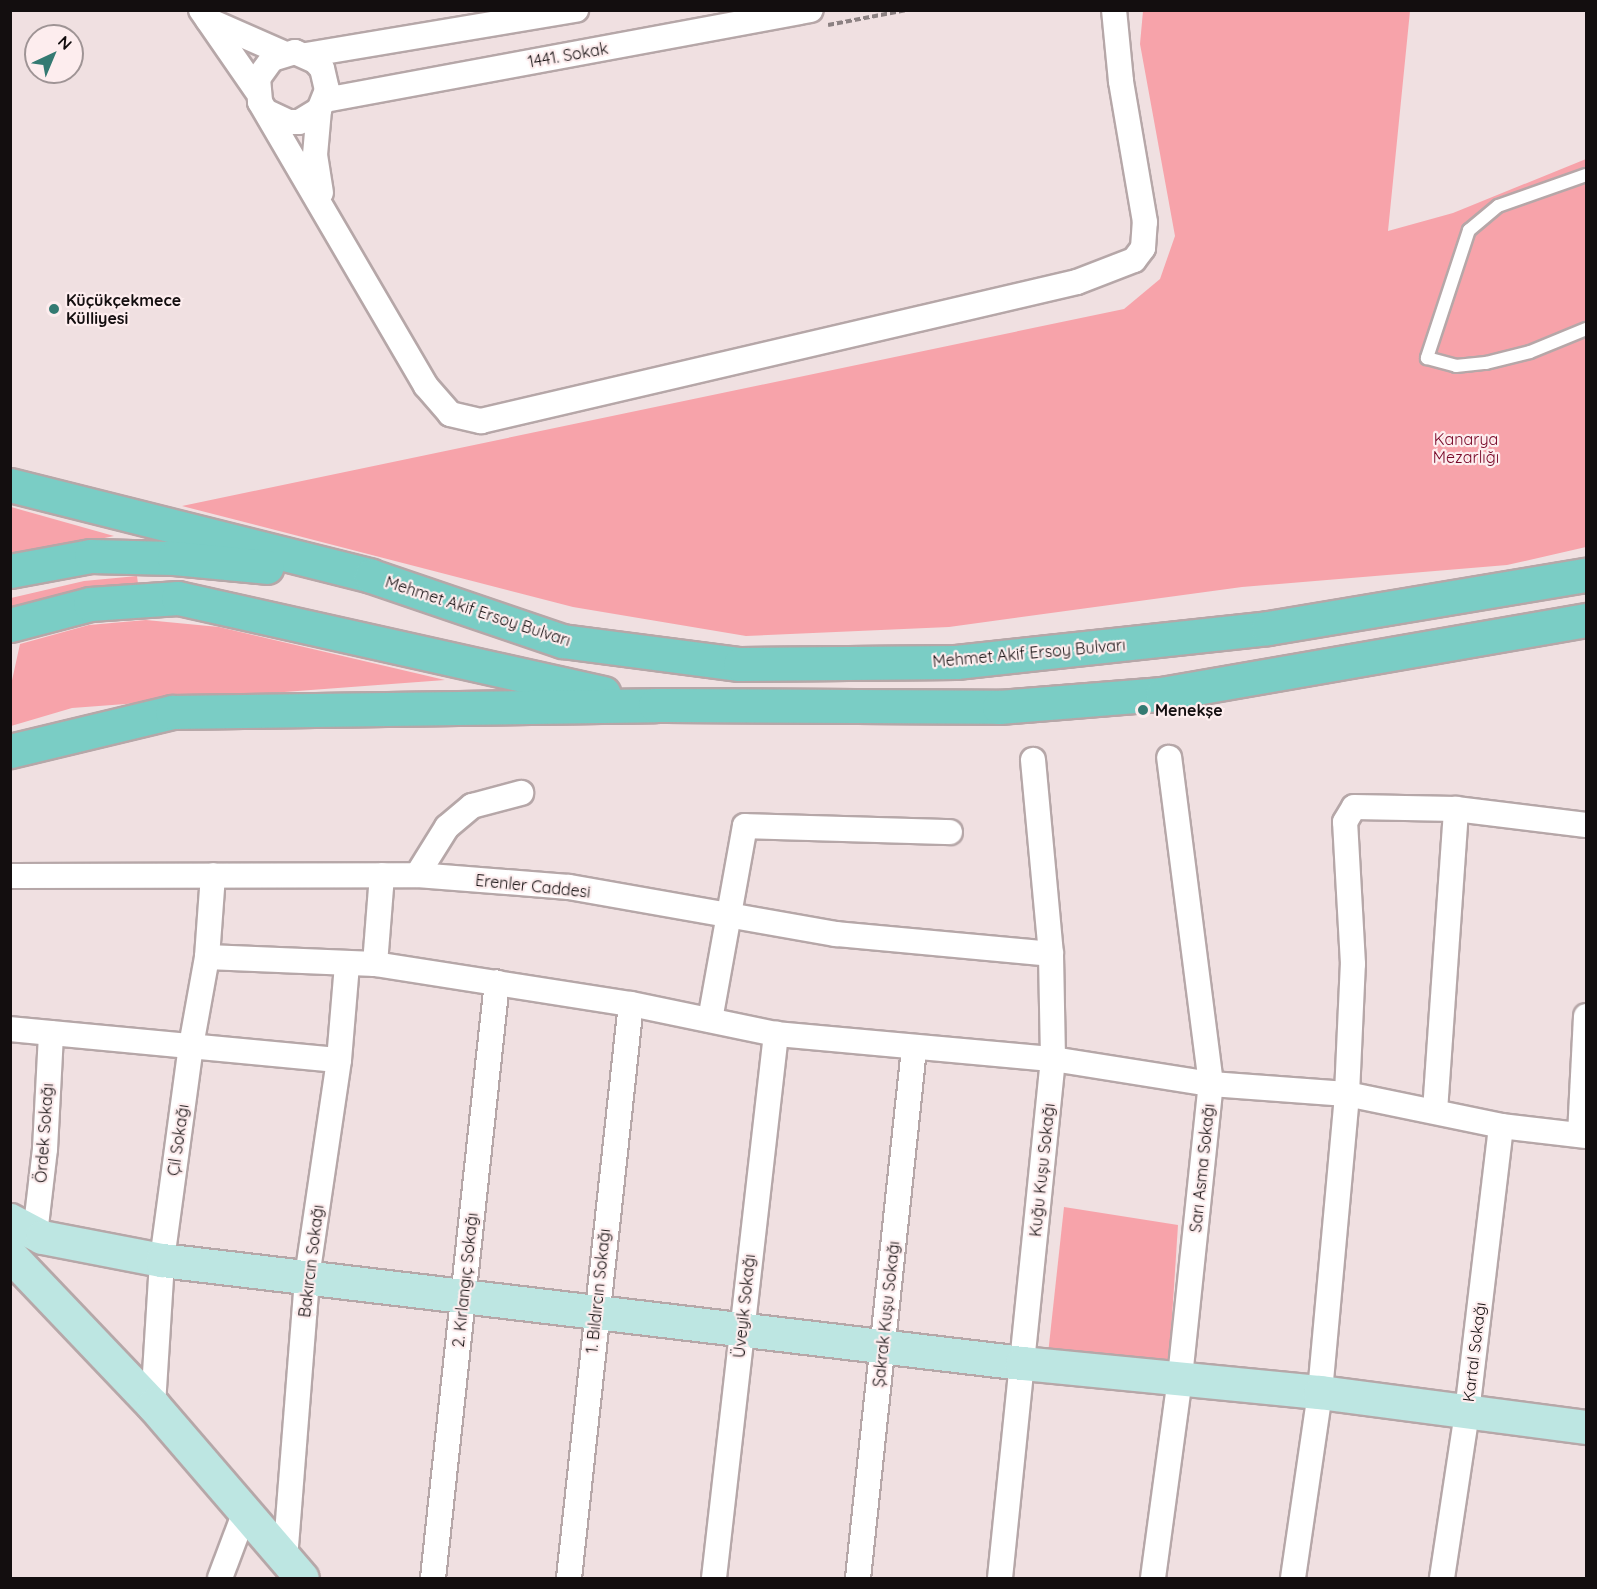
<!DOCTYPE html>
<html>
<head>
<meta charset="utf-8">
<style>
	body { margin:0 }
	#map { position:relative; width:1597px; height:1589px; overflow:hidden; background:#f0e0e1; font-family:Quicksand,sans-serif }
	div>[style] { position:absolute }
	.green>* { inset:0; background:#f7a3aa }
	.path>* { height:4px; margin-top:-2px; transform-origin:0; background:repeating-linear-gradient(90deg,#8c8182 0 6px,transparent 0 9px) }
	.roads { filter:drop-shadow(2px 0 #b6a7a8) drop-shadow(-2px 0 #b6a7a8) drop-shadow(0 2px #b6a7a8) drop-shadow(0 -2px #b6a7a8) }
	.lane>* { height:12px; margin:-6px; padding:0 6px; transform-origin:6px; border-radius:6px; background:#fff }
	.street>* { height:24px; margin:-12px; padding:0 12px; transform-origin:12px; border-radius:12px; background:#fff }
	.secondary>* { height:33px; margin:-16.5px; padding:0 16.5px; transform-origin:16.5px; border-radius:16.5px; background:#bde6e2 }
	.primary>* { height:33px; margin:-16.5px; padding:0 16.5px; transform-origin:16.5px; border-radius:16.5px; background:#7acdc5 }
	.dots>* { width:16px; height:16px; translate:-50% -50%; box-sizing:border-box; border:3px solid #fdedee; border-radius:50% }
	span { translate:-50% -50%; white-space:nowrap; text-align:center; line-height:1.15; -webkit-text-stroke:4.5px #fdedee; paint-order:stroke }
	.street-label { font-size:16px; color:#130e0f }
	.poi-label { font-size:16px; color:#130e0f; font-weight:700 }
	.left { translate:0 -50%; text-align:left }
	.park-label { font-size:16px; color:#760526 }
	.frame { position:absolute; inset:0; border:12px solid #130e0f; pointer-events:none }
	.north { position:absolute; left:24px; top:24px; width:60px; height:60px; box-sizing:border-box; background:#fdedee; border:2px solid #9f9495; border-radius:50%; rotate:44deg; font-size:16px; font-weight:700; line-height:24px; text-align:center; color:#130e0f }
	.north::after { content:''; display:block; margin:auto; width:21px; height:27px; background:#347a72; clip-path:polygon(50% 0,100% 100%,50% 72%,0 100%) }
</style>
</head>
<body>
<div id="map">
	<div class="green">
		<div style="clip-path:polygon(1143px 11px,1410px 11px,1388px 231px,1453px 213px,1586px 159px,1586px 547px,1507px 565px,1242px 587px,949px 627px,746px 636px,573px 607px,182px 506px,1124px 309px,1160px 279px,1175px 236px,1140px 44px)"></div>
		<div style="clip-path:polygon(11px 507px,114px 536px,11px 558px)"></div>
		<div style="clip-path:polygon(137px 576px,138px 584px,99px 589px,11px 614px,11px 598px,84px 581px)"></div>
		<div style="clip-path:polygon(146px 620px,219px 627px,445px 680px,72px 708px,11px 726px,11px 685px,20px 644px,89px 625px)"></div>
		<div style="clip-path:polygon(1064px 1207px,1178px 1225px,1169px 1364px,1048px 1354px)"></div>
	</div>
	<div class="path">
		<div style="left:828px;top:25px;width:80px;rotate:-10.8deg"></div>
	</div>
	<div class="roads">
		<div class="lane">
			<div style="left:1586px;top:175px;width:93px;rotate:160.6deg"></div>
			<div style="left:1498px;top:206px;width:38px;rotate:140deg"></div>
			<div style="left:1469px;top:230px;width:135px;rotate:108.2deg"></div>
			<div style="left:1427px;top:358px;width:30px;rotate:15deg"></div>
			<div style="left:1456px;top:366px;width:30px;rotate:-6deg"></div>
			<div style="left:1486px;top:363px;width:45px;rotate:-14deg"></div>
			<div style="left:1530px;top:352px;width:61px;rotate:-22.3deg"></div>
		</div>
		<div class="street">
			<div style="left:201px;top:10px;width:98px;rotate:55.3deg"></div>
			<div style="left:208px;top:20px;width:82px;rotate:23.7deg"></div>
			<div style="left:306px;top:55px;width:274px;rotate:-9.5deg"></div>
			<div style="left:325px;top:100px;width:494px;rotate:-10.5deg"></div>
			<div style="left:319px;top:110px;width:45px;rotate:95.1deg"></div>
			<div style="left:315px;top:155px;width:38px;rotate:81deg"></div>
			<div style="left:267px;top:112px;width:23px;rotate:25deg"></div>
			<div style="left:288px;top:122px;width:11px"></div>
			<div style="left:299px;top:122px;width:23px;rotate:-31deg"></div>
			<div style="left:319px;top:110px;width:22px;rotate:-68deg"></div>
			<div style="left:327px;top:90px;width:22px;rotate:-103deg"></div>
			<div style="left:322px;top:69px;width:11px;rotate:-131deg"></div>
			<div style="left:315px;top:61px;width:22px;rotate:-156deg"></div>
			<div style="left:295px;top:52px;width:24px;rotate:163deg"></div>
			<div style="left:272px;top:59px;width:24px;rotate:126deg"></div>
			<div style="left:258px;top:78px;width:24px;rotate:85deg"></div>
			<div style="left:260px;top:102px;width:329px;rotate:59.7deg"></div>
			<div style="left:426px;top:386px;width:37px;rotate:49deg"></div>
			<div style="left:450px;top:414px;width:32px;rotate:13deg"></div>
			<div style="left:481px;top:421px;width:612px;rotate:-13.13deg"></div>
			<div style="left:1077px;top:282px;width:61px;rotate:-21.1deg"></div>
			<div style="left:1134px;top:260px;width:15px;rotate:-53deg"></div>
			<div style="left:1143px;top:248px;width:26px;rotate:-86deg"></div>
			<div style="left:1145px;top:222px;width:143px;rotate:-99.7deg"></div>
			<div style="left:1121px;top:81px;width:71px;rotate:-95.6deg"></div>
			<div style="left:417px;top:875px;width:57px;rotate:-58deg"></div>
			<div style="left:447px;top:827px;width:33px;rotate:-40deg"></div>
			<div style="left:472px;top:806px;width:51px;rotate:-14.9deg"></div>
			<div style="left:10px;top:876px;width:407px;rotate:-0.1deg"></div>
			<div style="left:417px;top:875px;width:152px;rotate:4.5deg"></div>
			<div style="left:569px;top:887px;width:271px;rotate:10deg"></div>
			<div style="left:836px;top:934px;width:216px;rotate:5.3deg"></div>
			<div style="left:207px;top:957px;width:168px;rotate:2.4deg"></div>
			<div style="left:375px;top:964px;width:259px;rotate:8.9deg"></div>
			<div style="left:631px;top:1004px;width:148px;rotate:11.7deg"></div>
			<div style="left:776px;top:1034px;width:278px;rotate:5.2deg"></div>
			<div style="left:1053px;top:1059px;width:160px;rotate:9deg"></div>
			<div style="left:1211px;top:1084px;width:136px;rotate:4.2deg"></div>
			<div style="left:1347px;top:1094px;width:157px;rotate:11.7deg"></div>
			<div style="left:1501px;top:1126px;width:86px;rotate:6.7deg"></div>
			<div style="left:375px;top:964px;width:89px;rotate:-85.5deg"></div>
			<div style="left:710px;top:1020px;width:197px;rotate:-79.8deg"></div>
			<div style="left:745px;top:826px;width:205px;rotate:1.7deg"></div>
			<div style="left:10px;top:1029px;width:330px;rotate:5.4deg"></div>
			<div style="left:1435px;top:1111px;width:303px;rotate:-86deg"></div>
			<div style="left:1580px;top:1135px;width:119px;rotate:-87.1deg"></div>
			<div style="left:35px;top:1234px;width:86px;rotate:-83.3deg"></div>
			<div style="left:45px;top:1149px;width:116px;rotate:-87deg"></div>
			<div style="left:153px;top:1405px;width:145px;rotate:-86.4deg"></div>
			<div style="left:162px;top:1260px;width:216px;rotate:-82.3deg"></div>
			<div style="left:191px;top:1046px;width:90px;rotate:-79.8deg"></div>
			<div style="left:207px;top:957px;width:82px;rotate:-85.8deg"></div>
			<div style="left:285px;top:1559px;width:283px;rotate:-85.5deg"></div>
			<div style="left:307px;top:1277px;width:219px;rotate:-81.6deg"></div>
			<div style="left:339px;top:1060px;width:95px;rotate:-85.2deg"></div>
			<div style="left:220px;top:1578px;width:71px;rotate:-69.3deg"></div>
			<div style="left:433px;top:1578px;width:599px;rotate:-83.87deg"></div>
			<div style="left:569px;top:1578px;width:577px;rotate:-83.84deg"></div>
			<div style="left:714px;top:1578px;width:548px;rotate:-83.5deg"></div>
			<div style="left:858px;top:1578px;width:532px;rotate:-83.96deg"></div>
			<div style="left:1000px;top:1578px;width:522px;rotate:-84.17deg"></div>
			<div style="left:1053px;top:1059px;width:105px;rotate:-91.1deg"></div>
			<div style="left:1051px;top:954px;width:195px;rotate:-95.3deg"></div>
			<div style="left:1153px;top:1578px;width:203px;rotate:-82.3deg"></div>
			<div style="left:1180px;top:1377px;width:295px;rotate:-84deg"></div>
			<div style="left:1211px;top:1084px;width:329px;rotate:-97.3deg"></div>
			<div style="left:1293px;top:1578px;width:188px;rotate:-81.7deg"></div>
			<div style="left:1320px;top:1392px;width:299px;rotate:-84.8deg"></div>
			<div style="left:1347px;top:1094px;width:130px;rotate:-87.4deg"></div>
			<div style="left:1353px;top:964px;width:142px;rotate:-93.2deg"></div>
			<div style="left:1345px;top:822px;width:17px;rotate:-59deg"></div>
			<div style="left:1354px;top:807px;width:102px;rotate:1.1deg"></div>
			<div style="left:1456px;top:809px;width:131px;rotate:7deg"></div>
			<div style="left:1442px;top:1578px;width:168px;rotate:-81.4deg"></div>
			<div style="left:1467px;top:1412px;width:288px;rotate:-83.2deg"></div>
		</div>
		<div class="secondary">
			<div style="left:10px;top:1220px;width:36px;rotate:28deg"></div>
			<div style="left:42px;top:1237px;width:122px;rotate:10.9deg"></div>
			<div style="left:162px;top:1260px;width:866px;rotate:6.83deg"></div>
			<div style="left:1022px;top:1363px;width:299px;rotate:5.6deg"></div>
			<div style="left:1320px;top:1392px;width:268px;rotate:7.5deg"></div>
			<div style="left:10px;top:1255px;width:207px;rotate:46.4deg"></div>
			<div style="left:153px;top:1405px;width:228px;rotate:49.3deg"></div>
		</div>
		<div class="primary">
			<div style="left:10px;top:485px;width:372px;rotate:14.1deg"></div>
			<div style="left:371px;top:576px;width:202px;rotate:18.8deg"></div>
			<div style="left:562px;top:641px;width:179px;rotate:7.4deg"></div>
			<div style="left:740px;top:664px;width:216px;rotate:-0.5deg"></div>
			<div style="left:956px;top:662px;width:314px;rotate:-6.2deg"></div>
			<div style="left:1268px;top:628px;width:322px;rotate:-9.5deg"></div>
			<div style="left:10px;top:571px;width:82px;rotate:-10.5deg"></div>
			<div style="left:91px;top:556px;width:83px;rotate:1.4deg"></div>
			<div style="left:174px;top:558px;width:93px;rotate:5.5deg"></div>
			<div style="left:10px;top:625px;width:83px;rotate:-14.7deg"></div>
			<div style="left:90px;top:604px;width:88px;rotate:-3.9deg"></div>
			<div style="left:178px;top:598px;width:436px;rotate:12.6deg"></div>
			<div style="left:10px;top:751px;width:167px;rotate:-13.5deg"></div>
			<div style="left:172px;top:712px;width:483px;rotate:-0.8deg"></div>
			<div style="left:655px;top:705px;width:344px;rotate:0.3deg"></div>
			<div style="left:999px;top:707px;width:164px;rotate:-4.6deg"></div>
			<div style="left:1162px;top:694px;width:430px;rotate:-9.9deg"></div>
		</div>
	</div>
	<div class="dots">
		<div style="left:54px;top:309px;background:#347a72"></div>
		<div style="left:1143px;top:710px;background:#347a72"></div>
	</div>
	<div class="street-label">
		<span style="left:568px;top:55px;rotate:-10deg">1441. Sokak</span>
		<span style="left:478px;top:611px;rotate:18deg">Mehmet Akif Ersoy Bulvarı</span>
		<span style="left:1029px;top:653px;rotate:-5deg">Mehmet Akif Ersoy Bulvarı</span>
		<span style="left:533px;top:886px;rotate:6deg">Erenler Caddesi</span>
		<span style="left:44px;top:1133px;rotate:-86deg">Ördek Sokağı</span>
		<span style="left:178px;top:1140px;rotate:-82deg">Çil Sokağı</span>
		<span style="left:1202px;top:1168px;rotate:-84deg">Sarı Asma Sokağı</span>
		<span style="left:1042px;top:1170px;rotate:-84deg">Kuğu Kuşu Sokağı</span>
		<span style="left:311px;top:1261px;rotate:-83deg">Bakırcın Sokağı</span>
		<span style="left:465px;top:1280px;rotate:-84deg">2. Kırlangıç Sokağı</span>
		<span style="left:598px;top:1291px;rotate:-84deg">1. Bıldırcın Sokağı</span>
		<span style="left:744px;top:1306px;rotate:-84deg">Üveyik Sokağı</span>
		<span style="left:886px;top:1314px;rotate:-84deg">Şakrak Kuşu Sokağı</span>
		<span style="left:1474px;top:1352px;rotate:-83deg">Kartal Sokağı</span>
	</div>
	<div class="poi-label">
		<span class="left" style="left:66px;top:309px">Küçükçekmece<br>Külliyesi</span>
		<span class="left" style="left:1155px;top:710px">Menekşe</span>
	</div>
	<div class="park-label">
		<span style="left:1466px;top:448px">Kanarya<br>Mezarlığı</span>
	</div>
	<div class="frame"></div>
	<div class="north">N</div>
</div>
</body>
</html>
